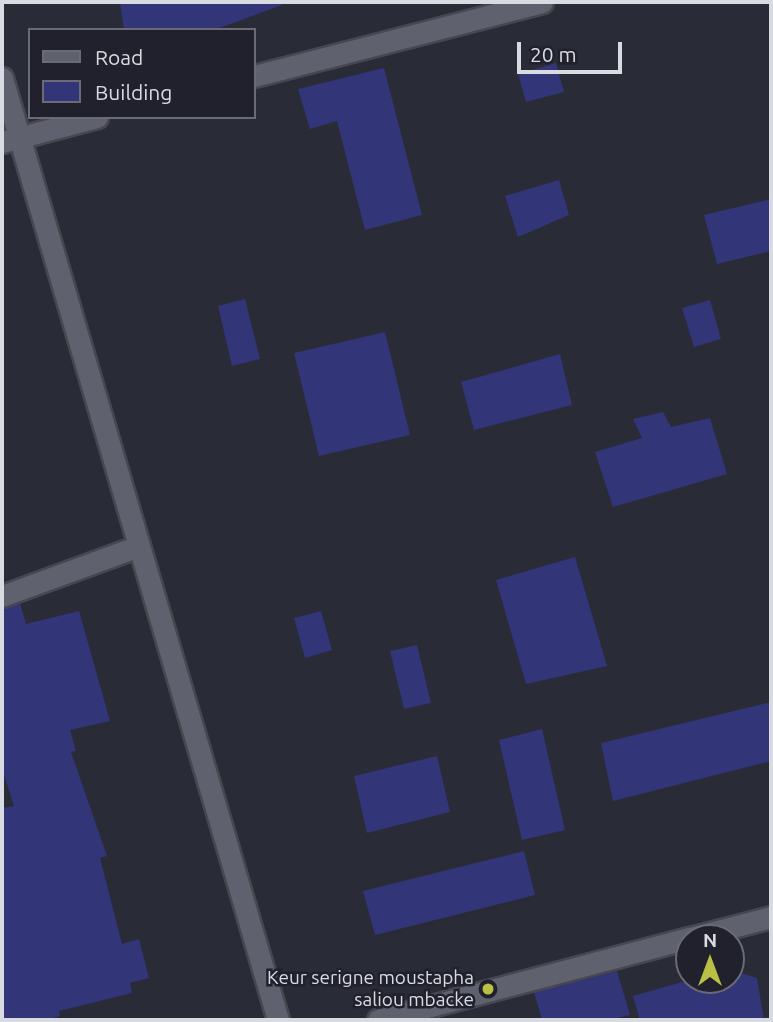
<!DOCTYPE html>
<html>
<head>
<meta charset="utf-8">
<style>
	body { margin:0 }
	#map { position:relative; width:773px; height:1022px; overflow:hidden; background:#292b36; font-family:Ubuntu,sans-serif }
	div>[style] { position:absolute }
	.building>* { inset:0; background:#333579 }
	.roads { filter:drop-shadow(2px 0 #464750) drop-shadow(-2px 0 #464750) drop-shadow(0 2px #464750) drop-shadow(0 -2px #464750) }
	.minor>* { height:21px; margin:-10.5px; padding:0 10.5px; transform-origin:10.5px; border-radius:10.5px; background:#5f616e }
	.dots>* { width:19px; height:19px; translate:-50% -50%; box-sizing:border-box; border:4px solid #20212c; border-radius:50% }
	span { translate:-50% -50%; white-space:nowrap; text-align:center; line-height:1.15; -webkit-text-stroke:5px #20212c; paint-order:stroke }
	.poi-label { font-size:19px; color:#d9dbe2 }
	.right { translate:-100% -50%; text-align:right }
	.frame { position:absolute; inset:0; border:4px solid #d9dbe2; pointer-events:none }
	.legend { position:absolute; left:28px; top:28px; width:228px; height:91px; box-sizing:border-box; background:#20212c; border:2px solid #6a6b75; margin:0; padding:9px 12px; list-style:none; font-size:21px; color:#d9dbe2 }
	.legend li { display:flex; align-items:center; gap:14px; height:35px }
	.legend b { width:35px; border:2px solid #6a6b75 }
	.north { position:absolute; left:675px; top:924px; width:70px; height:70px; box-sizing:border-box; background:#20212c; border:2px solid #6a6b75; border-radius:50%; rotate:0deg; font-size:19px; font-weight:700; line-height:28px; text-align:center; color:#d9dbe2 }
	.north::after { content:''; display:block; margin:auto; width:24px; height:32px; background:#bac045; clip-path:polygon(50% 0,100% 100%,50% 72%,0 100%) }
	.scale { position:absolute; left:517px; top:42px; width:105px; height:32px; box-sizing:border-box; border:4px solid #d9dbe2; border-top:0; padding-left:9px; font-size:21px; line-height:24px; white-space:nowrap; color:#d9dbe2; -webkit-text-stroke:5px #20212c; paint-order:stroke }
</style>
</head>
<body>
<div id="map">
	<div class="building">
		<div style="clip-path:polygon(120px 2px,281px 2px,282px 5px,214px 30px,124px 30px)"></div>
		<div style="clip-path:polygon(556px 63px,564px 92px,526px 102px,518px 74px)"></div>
		<div style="clip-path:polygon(384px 68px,422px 215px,365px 230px,337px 121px,310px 129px,298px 89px)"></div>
		<div style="clip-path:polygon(559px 180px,569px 215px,518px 237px,505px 196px)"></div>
		<div style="clip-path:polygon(771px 199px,771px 251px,717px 264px,704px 215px)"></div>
		<div style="clip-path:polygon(245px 299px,260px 359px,232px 366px,218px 306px)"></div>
		<div style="clip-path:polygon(710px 300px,721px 339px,694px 347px,682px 308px)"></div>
		<div style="clip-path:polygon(385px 332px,410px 435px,319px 456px,294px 353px)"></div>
		<div style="clip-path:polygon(560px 354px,572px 405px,474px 430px,461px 382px)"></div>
		<div style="clip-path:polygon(663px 412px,671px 427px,710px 418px,727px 474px,613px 507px,595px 452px,642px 438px,633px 419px)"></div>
		<div style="clip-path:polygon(575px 557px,607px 666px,526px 684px,496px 580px)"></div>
		<div style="clip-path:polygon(20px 603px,26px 624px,79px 611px,110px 721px,70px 730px,76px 751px,71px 752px,107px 856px,100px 858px,122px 944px,139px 939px,149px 978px,130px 983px,132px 993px,59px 1011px,60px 1016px,45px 1020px,2px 1020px,2px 808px,14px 806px,2px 769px,2px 609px)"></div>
		<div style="clip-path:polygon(321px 611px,332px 650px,305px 658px,294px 618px)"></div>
		<div style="clip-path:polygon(417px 645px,431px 703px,404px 709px,390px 651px)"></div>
		<div style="clip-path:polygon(771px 702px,771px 761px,613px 801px,601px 743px)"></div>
		<div style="clip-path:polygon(542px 729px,565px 830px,522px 840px,499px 740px)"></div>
		<div style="clip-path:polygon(437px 756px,450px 812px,367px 833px,354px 776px)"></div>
		<div style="clip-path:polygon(524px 851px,535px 895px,375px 935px,363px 891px)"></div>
		<div style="clip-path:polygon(731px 970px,757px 978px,764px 1020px,640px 1020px,633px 996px,689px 980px,731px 980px)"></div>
		<div style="clip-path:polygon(617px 971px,630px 1015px,609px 1020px,542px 1020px,534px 992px)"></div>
	</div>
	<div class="roads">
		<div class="minor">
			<div style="left:254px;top:76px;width:297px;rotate:-14.4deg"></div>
			<div style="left:2px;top:78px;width:982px;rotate:73.67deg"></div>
			<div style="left:2px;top:142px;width:98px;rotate:-14.7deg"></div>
			<div style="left:2px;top:596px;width:146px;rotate:-20.1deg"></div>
			<div style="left:690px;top:938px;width:84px;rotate:-14.5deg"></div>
			<div style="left:378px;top:1020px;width:322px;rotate:-14.8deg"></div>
		</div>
	</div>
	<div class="dots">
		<div style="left:488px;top:989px;background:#bac045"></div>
	</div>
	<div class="poi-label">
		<span class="right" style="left:474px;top:989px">Keur serigne moustapha<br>saliou mbacke</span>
	</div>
	<div class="frame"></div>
	<ul class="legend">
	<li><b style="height:9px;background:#5f616e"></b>Road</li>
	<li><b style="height:19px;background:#333579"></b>Building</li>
	</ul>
	<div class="north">N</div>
	<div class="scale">20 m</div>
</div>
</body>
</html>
